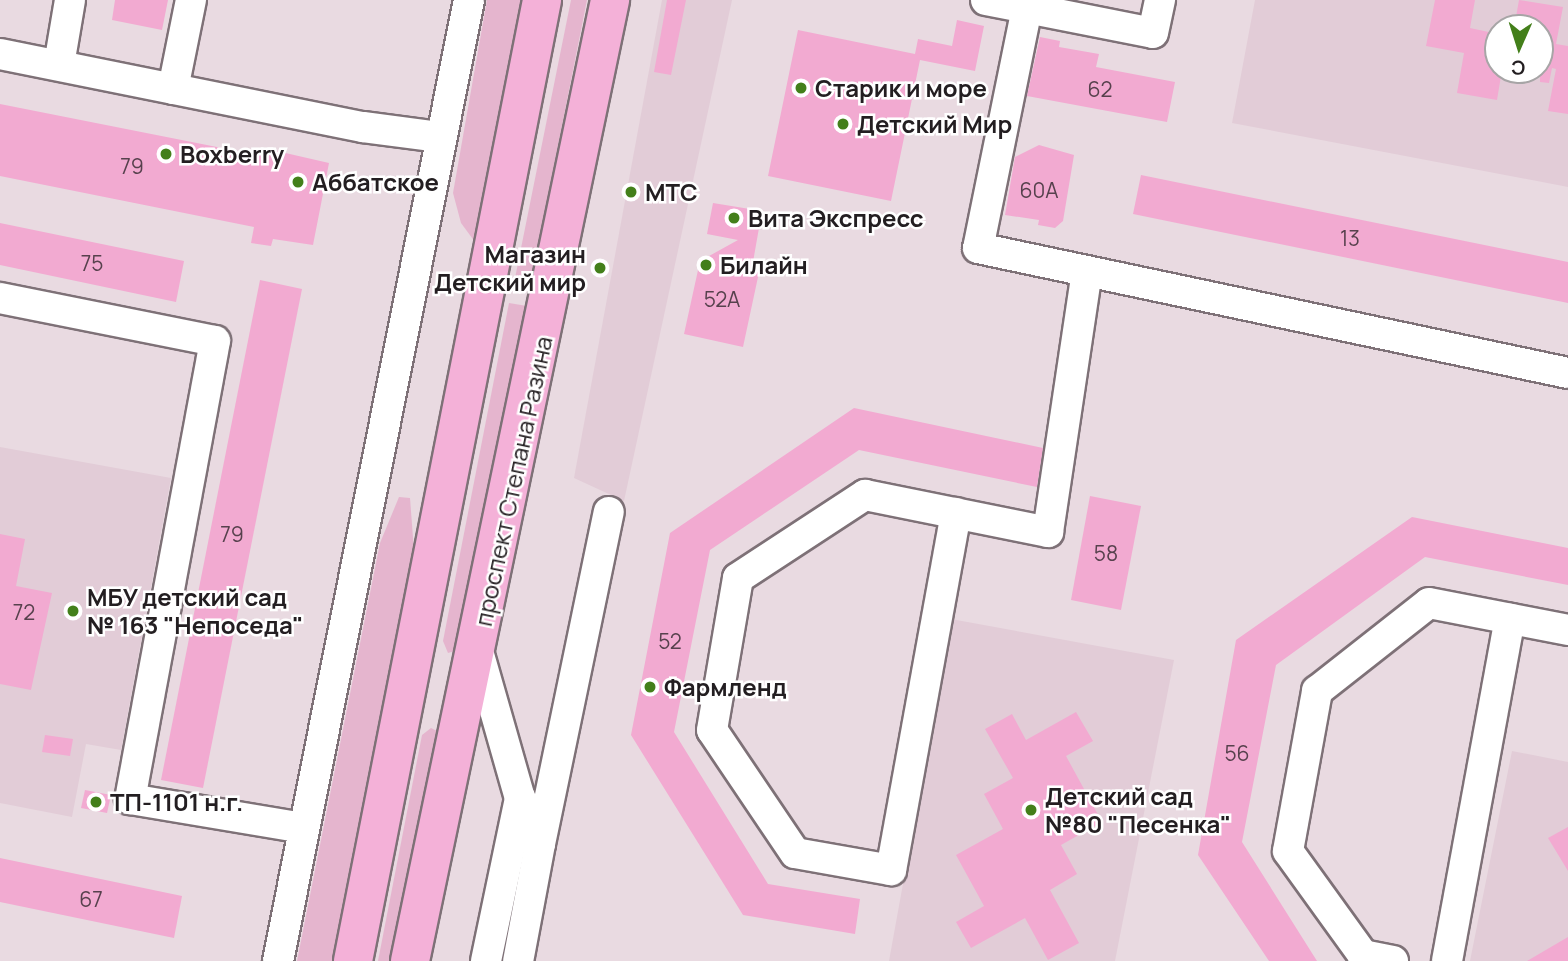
<!DOCTYPE html>
<html>
<head>
<meta charset="utf-8">
<style>
	body { margin:0 }
	#map { position:relative; width:1568px; height:961px; overflow:hidden; background:#e9dae1; font-family:Manrope,sans-serif }
	div>[style] { position:absolute }
	.built>* { inset:0; background:#e2ccd7 }
	.green>* { inset:0; background:#e5b5ce }
	.building>* { inset:0; background:#f2aad1 }
	.roads { filter:drop-shadow(2px 0 #7e7177) drop-shadow(-2px 0 #7e7177) drop-shadow(0 2px #7e7177) drop-shadow(0 -2px #7e7177) }
	.minor>* { height:30px; margin:-15px; padding:0 15px; transform-origin:15px; border-radius:15px; background:#fff }
	.major>* { height:38px; margin:-19px; padding:0 19px; transform-origin:19px; border-radius:19px; background:#f4b1d8 }
	.dots>* { width:19px; height:19px; translate:-50% -50%; box-sizing:border-box; border:4px solid #fff; border-radius:50% }
	span { translate:-50% -50%; white-space:nowrap; text-align:center; line-height:1.15; -webkit-text-stroke:5px #fff; paint-order:stroke }
	.number-label { font-size:21px; color:#57414d }
	.number-label span { -webkit-text-stroke-width:0 }
	.poi-label { font-size:24px; color:#231e21; font-weight:700 }
	.left { translate:0 -50%; text-align:left }
	.right { translate:-100% -50%; text-align:right }
	.street-label { font-size:24px; color:#231e21 }
	.north { position:absolute; left:1484px; top:14px; width:70px; height:70px; box-sizing:border-box; background:#fff; border:2px solid #a7a5a6; border-radius:50%; rotate:183deg; font-size:19px; font-weight:700; line-height:28px; text-align:center; color:#231e21 }
	.north::after { content:''; display:block; margin:auto; width:24px; height:32px; background:#437f1a; clip-path:polygon(50% 0,100% 100%,50% 72%,0 100%) }
</style>
</head>
<body>
<div id="map">
	<div class="built">
		<div style="clip-path:polygon(662px 0,732px 0,624px 501px,574px 478px)"></div>
		<div style="clip-path:polygon(evenodd,1255px 0,1568px 0,1568px 187px,1232px 123px,1255px 0,1498px 28px,1540px 28px,1540px 70px,1498px 70px,1498px 28px)"></div>
		<div style="clip-path:polygon(0 447px,171px 478px,121px 750px,86px 744px,72px 817px,0 803px)"></div>
		<div style="clip-path:polygon(951px 619px,1174px 660px,1115px 961px,889px 961px)"></div>
		<div style="clip-path:polygon(1512px 751px,1568px 762px,1568px 961px,1470px 961px)"></div>
	</div>
	<div class="green">
		<div style="clip-path:polygon(487px 0,524px 0,475px 242px,461px 223px,453px 193px)"></div>
		<div style="clip-path:polygon(571px 0,587px 0,529px 291px,513px 288px)"></div>
		<div style="clip-path:polygon(509px 303px,527px 306px,458px 650px,448px 653px,443px 641px)"></div>
		<div style="clip-path:polygon(399px 497px,410px 498px,414px 551px,332px 961px,297px 961px,380px 543px)"></div>
		<div style="clip-path:polygon(431px 728px,439px 732px,395px 961px,378px 961px,422px 735px)"></div>
	</div>
	<div class="building">
		<div style="clip-path:polygon(115px 0,168px 0,162px 30px,112px 20px)"></div>
		<div style="clip-path:polygon(667px 0,686px 0,671px 75px,654px 72px)"></div>
		<div style="clip-path:polygon(1435px 0,1475px 0,1470px 28px,1498px 34px,1498px 70px,1502px 70px,1497px 100px,1457px 93px,1464px 53px,1426px 46px)"></div>
		<div style="clip-path:polygon(1519px 0,1563px 7px,1556px 44px,1568px 46px,1568px 114px,1548px 111px,1556px 69px,1552px 68px,1549px 83px,1540px 82px,1540px 28px,1514px 28px)"></div>
		<div style="clip-path:polygon(957px 20px,984px 26px,975px 71px,920px 60px,891px 201px,768px 176px,798px 30px,915px 54px,918px 39px,952px 46px)"></div>
		<div style="clip-path:polygon(1040px 37px,1060px 41px,1059px 47px,1099px 54px,1096px 67px,1175px 82px,1167px 122px,1027px 96px)"></div>
		<div style="clip-path:polygon(0 104px,267px 157px,268px 149px,329px 163px,313px 245px,273px 239px,271px 246px,251px 243px,254px 227px,0 176px)"></div>
		<div style="clip-path:polygon(1039px 145px,1074px 155px,1063px 221px,1055px 228px,1038px 225px,1039px 220px,1005px 215px,1015px 157px)"></div>
		<div style="clip-path:polygon(1141px 175px,1568px 262px,1568px 303px,1133px 214px)"></div>
		<div style="clip-path:polygon(713px 203px,762px 211px,753px 262px,761px 263px,743px 347px,684px 334px,700px 261px,738px 240px,707px 234px)"></div>
		<div style="clip-path:polygon(0 223px,184px 261px,176px 302px,0 265px)"></div>
		<div style="clip-path:polygon(260px 280px,302px 289px,203px 788px,161px 780px)"></div>
		<div style="clip-path:polygon(854px 408px,1043px 448px,1037px 487px,859px 450px,710px 550px,674px 732px,768px 884px,860px 899px,855px 934px,743px 915px,631px 735px,670px 533px)"></div>
		<div style="clip-path:polygon(1090px 496px,1141px 506px,1121px 610px,1071px 600px)"></div>
		<div style="clip-path:polygon(1412px 517px,1568px 548px,1568px 585px,1425px 557px,1276px 665px,1242px 842px,1317px 961px,1269px 961px,1198px 855px,1236px 640px)"></div>
		<div style="clip-path:polygon(0 534px,25px 539px,16px 586px,52px 593px,31px 690px,0 684px)"></div>
		<div style="clip-path:polygon(1076px 712px,1093px 741px,1066px 756px,1102px 822px,1061px 845px,1077px 874px,1050px 890px,1079px 943px,1048px 960px,1025px 918px,971px 948px,956px 922px,984px 906px,956px 855px,1003px 829px,984px 794px,1013px 778px,985px 729px,1012px 714px,1026px 740px)"></div>
		<div style="clip-path:polygon(45px 735px,73px 739px,70px 756px,42px 752px)"></div>
		<div style="clip-path:polygon(85px 790px,111px 795px,107px 813px,81px 808px)"></div>
		<div style="clip-path:polygon(1568px 827px,1568px 871px,1548px 838px)"></div>
		<div style="clip-path:polygon(0 858px,182px 896px,174px 938px,0 902px)"></div>
		<div style="clip-path:polygon(1568px 937px,1568px 961px,1527px 961px)"></div>
	</div>
	<div class="roads">
		<div class="minor">
			<div style="left:986px;top:0;width:42px;rotate:11deg"></div>
			<div style="left:1027px;top:8px;width:245px;rotate:101.5deg"></div>
			<div style="left:978px;top:248px;width:603px;rotate:11.96deg"></div>
			<div style="left:1027px;top:8px;width:128px;rotate:11.2deg"></div>
			<div style="left:1153px;top:33px;width:34px;rotate:-78deg"></div>
			<div style="left:0;top:54px;width:370px;rotate:11.4deg"></div>
			<div style="left:363px;top:127px;width:78px;rotate:7.4deg"></div>
			<div style="left:59px;top:65px;width:66px;rotate:-80.4deg"></div>
			<div style="left:173px;top:89px;width:91px;rotate:-78.6deg"></div>
			<div style="left:0;top:298px;width:219px;rotate:11.3deg"></div>
			<div style="left:215px;top:341px;width:466px;rotate:100.5deg"></div>
			<div style="left:130px;top:799px;width:176px;rotate:9.5deg"></div>
			<div style="left:956px;top:513px;width:363px;rotate:100.3deg"></div>
			<div style="left:891px;top:870px;width:97px;rotate:-170deg"></div>
			<div style="left:795px;top:853px;width:148px;rotate:-124deg"></div>
			<div style="left:712px;top:730px;width:154px;rotate:-80.3deg"></div>
			<div style="left:738px;top:578px;width:152px;rotate:-33.2deg"></div>
			<div style="left:865px;top:495px;width:187px;rotate:11.4deg"></div>
			<div style="left:1048px;top:532px;width:263px;rotate:-81.5deg"></div>
			<div style="left:478px;top:651px;width:153px;rotate:74.1deg"></div>
			<div style="left:520px;top:798px;width:50px;rotate:66.5deg"></div>
			<div style="left:540px;top:844px;width:119px;rotate:100.6deg"></div>
			<div style="left:540px;top:844px;width:339px;rotate:-78.3deg"></div>
			<div style="left:278px;top:961px;width:980px;rotate:-78.76deg"></div>
			<div style="left:486px;top:961px;width:167px;rotate:-78.2deg"></div>
			<div style="left:1393px;top:961px;width:31px;rotate:-169deg"></div>
			<div style="left:1363px;top:955px;width:128px;rotate:-125.8deg"></div>
			<div style="left:1288px;top:851px;width:163px;rotate:-79.7deg"></div>
			<div style="left:1317px;top:691px;width:142px;rotate:-38.2deg"></div>
			<div style="left:1429px;top:603px;width:142px;rotate:11deg"></div>
			<div style="left:1447px;top:961px;width:348px;rotate:-79.6deg"></div>
		</div>
		<div class="major">
			<div style="left:353px;top:961px;width:979px;rotate:-78.87deg"></div>
			<div style="left:410px;top:961px;width:982px;rotate:-78.24deg"></div>
		</div>
	</div>
	<div class="dots">
		<div style="left:801px;top:88px;background:#437f1a"></div>
		<div style="left:843px;top:124px;background:#437f1a"></div>
		<div style="left:166px;top:154px;background:#437f1a"></div>
		<div style="left:298px;top:182px;background:#437f1a"></div>
		<div style="left:631px;top:192px;background:#437f1a"></div>
		<div style="left:734px;top:218px;background:#437f1a"></div>
		<div style="left:706px;top:265px;background:#437f1a"></div>
		<div style="left:600px;top:268px;background:#437f1a"></div>
		<div style="left:73px;top:611px;background:#437f1a"></div>
		<div style="left:650px;top:687px;background:#437f1a"></div>
		<div style="left:96px;top:802px;background:#437f1a"></div>
		<div style="left:1031px;top:810px;background:#437f1a"></div>
	</div>
	<div class="number-label">
		<span style="left:1100px;top:89px">62</span>
		<span style="left:132px;top:166px">79</span>
		<span style="left:1039px;top:190px">60А</span>
		<span style="left:1350px;top:238px">13</span>
		<span style="left:92px;top:263px">75</span>
		<span style="left:722px;top:299px">52А</span>
		<span style="left:232px;top:534px">79</span>
		<span style="left:1106px;top:553px">58</span>
		<span style="left:24px;top:612px">72</span>
		<span style="left:670px;top:641px">52</span>
		<span style="left:1237px;top:753px">56</span>
		<span style="left:91px;top:899px">67</span>
	</div>
	<div class="poi-label">
		<span class="left" style="left:815px;top:88px">Старик и море</span>
		<span class="left" style="left:857px;top:124px">Детский Мир</span>
		<span class="left" style="left:180px;top:154px">Boxberry</span>
		<span class="left" style="left:312px;top:182px">Аббатское</span>
		<span class="left" style="left:645px;top:192px">МТС</span>
		<span class="left" style="left:748px;top:218px">Вита Экспресс</span>
		<span class="right" style="left:586px;top:268px">Магазин<br>Детский мир</span>
		<span class="left" style="left:720px;top:265px">Билайн</span>
		<span class="left" style="left:87px;top:611px">МБУ детский сад<br>№ 163 "Непоседа"</span>
		<span class="left" style="left:664px;top:687px">Фармленд</span>
		<span class="left" style="left:1045px;top:810px">Детский сад<br>№80 "Песенка"</span>
		<span class="left" style="left:110px;top:802px">ТП-1101 н.г.</span>
	</div>
	<div class="street-label">
		<span style="left:513px;top:481px;rotate:-78deg">проспект Степана Разина</span>
	</div>
	<div class="north">С</div>
</div>
</body>
</html>
